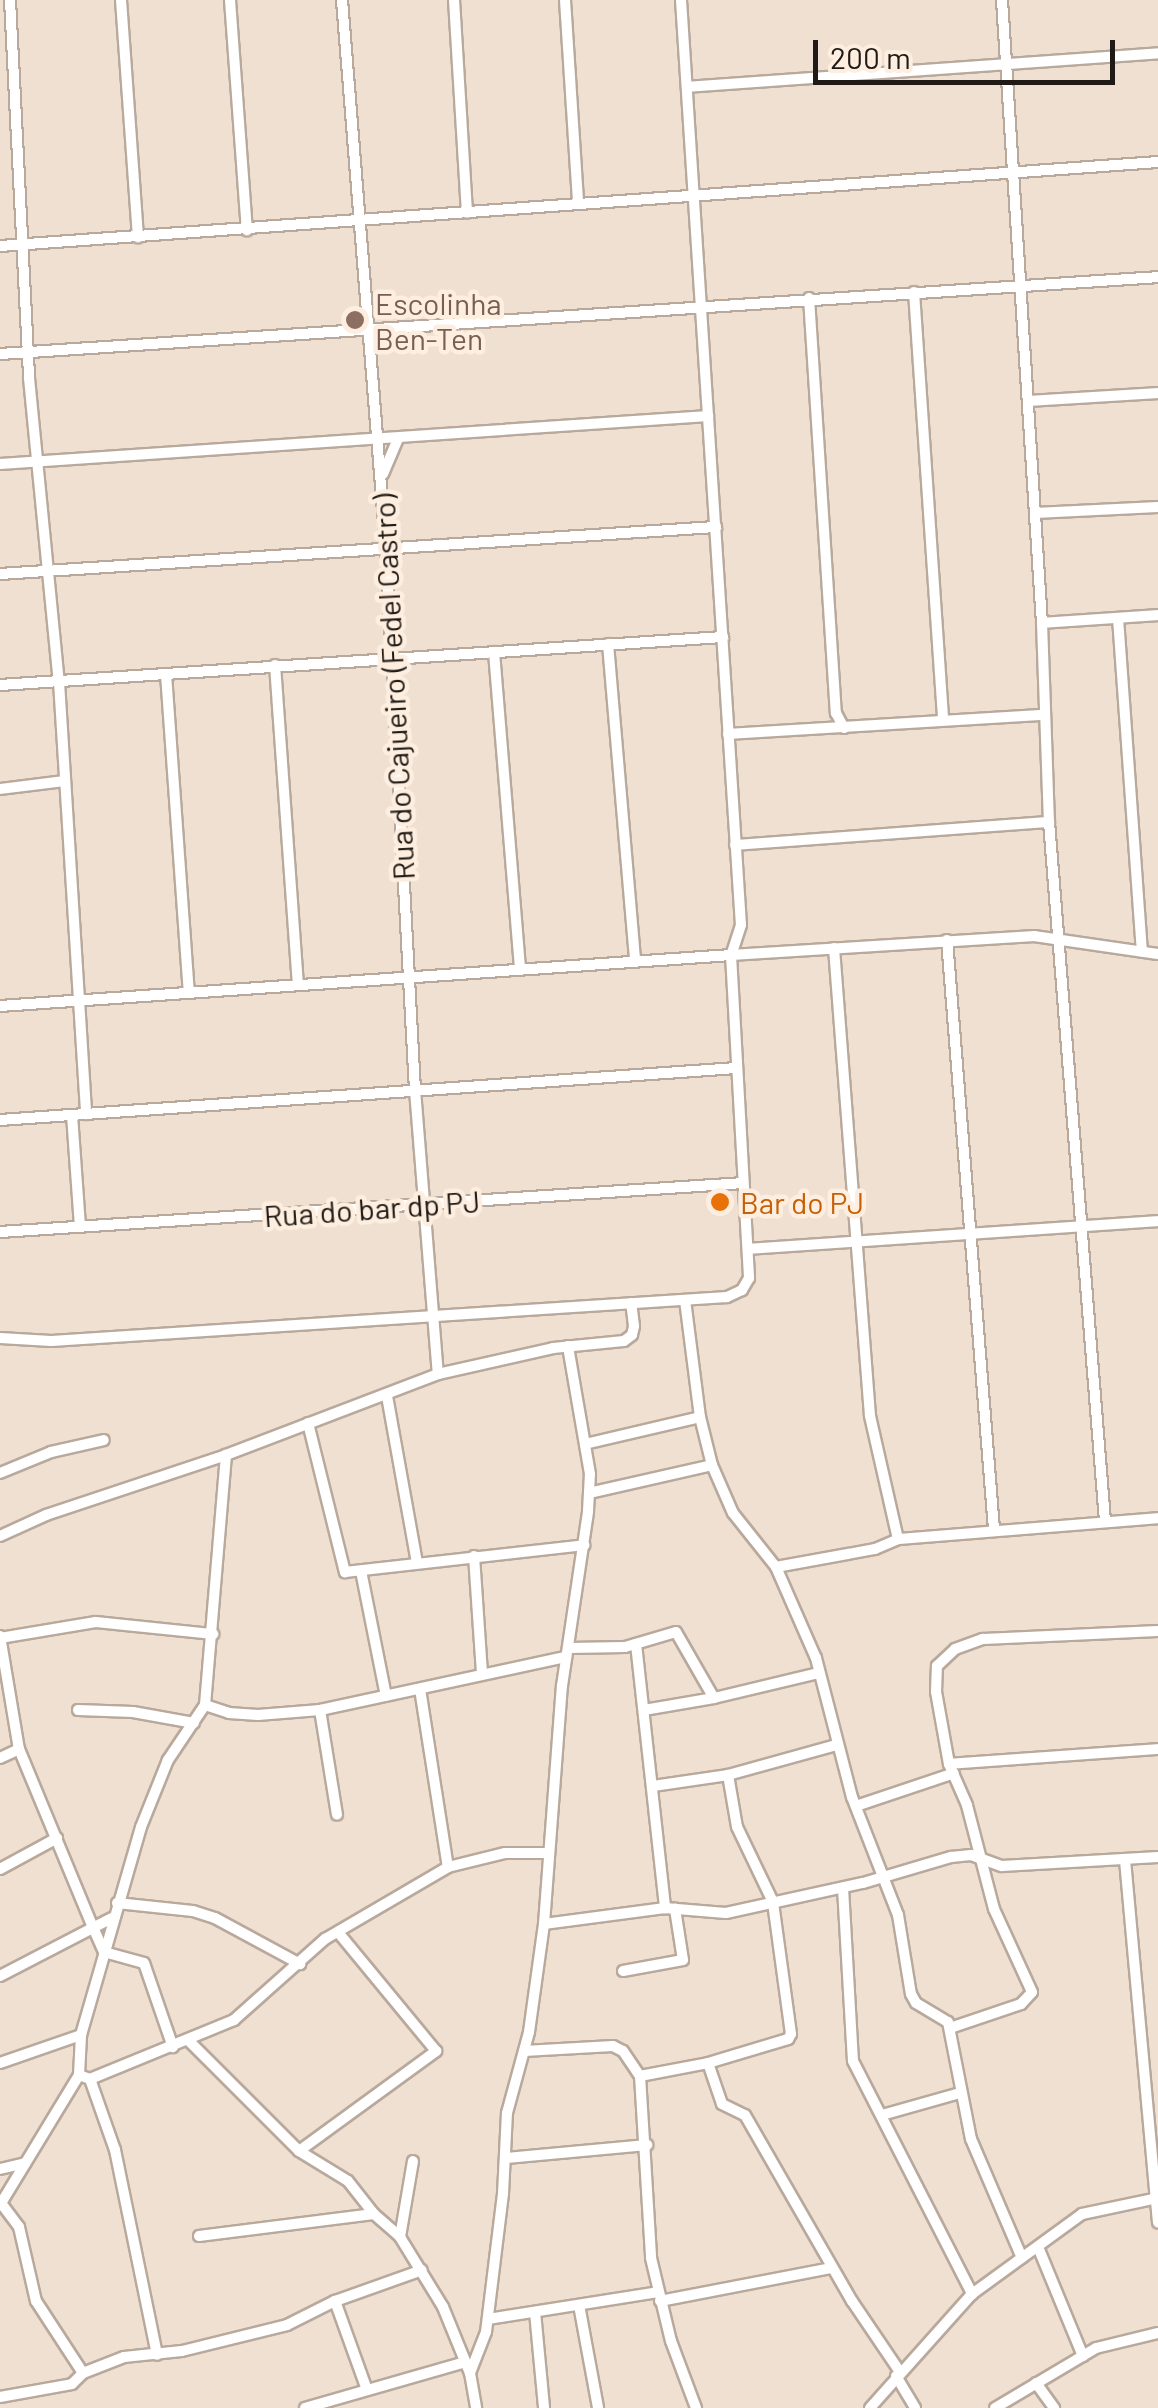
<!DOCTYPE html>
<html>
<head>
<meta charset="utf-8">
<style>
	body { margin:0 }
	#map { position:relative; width:1158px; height:2408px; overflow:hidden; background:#efe0d2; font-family:Barlow,sans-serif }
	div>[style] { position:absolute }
	.roads { filter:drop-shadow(2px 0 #b8a99c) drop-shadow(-2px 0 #b8a99c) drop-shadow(0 2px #b8a99c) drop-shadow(0 -2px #b8a99c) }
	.minor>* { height:10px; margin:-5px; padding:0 5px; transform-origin:5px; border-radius:5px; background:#fff }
	.dots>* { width:28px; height:28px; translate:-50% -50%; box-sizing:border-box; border:5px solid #fdeedf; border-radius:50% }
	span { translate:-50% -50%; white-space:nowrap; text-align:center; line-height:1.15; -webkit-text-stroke:9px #fdeedf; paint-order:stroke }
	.education-label { font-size:30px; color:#785e54 }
	.left { translate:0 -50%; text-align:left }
	.street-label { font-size:30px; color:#1f1a15 }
	.food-label { font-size:30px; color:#c56008 }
	.scale { position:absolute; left:813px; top:40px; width:302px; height:45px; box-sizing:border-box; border:5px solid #1f1a15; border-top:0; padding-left:12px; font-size:30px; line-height:35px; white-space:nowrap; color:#1f1a15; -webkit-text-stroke:8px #fdeedf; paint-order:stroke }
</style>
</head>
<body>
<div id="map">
	<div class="roads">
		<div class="minor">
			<div style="left:10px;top:0;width:378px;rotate:87.1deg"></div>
			<div style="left:29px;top:378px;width:305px;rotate:84.4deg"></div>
			<div style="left:59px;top:682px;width:433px;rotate:86.4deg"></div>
			<div style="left:121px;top:0;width:238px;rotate:85.9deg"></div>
			<div style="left:230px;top:0;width:231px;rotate:85.8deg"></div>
			<div style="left:342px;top:0;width:550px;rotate:85.41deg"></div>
			<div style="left:386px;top:548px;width:543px;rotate:86.94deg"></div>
			<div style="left:415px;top:1090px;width:285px;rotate:85.4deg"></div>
			<div style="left:454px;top:0;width:213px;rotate:86.5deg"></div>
			<div style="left:565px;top:0;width:203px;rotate:86.3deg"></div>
			<div style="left:681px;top:0;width:927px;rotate:86.29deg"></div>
			<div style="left:741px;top:925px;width:32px;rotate:108deg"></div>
			<div style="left:731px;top:955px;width:304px;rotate:-3.6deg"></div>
			<div style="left:1034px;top:936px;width:125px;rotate:8.3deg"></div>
			<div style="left:1002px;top:0;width:624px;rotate:86.33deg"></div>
			<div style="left:1042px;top:623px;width:199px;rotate:88deg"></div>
			<div style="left:1049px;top:822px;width:701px;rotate:85.42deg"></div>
			<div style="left:687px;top:87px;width:472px;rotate:-4.1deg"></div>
			<div style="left:0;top:246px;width:1161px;rotate:-4.15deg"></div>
			<div style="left:914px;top:292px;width:429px;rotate:86.1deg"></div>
			<div style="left:809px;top:298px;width:416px;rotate:86.3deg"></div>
			<div style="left:836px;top:713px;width:17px;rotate:62deg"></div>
			<div style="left:0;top:354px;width:1161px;rotate:-3.8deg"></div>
			<div style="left:1029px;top:401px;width:129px;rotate:-3.5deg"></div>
			<div style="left:0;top:464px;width:710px;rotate:-3.88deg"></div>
			<div style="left:383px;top:474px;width:39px;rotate:-67deg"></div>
			<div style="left:1035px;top:513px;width:123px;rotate:-2.8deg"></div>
			<div style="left:0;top:574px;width:718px;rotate:-3.76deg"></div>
			<div style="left:1118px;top:618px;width:334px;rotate:85.9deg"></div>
			<div style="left:1042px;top:623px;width:116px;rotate:-3.9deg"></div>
			<div style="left:608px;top:644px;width:318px;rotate:85.1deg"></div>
			<div style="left:494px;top:652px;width:319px;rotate:85.3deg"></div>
			<div style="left:275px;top:665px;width:320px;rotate:85.9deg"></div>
			<div style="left:166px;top:674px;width:318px;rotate:85.9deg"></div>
			<div style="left:0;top:685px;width:725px;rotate:-3.8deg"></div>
			<div style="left:728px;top:734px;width:316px;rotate:-3.5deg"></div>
			<div style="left:0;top:789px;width:64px;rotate:-7.1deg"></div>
			<div style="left:735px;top:845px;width:315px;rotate:-4.2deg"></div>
			<div style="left:947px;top:940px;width:591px;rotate:85.44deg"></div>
			<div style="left:834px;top:948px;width:469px;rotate:85.6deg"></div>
			<div style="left:870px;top:1416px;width:126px;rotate:77.2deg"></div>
			<div style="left:0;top:1006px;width:733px;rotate:-3.99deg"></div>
			<div style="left:731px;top:955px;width:324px;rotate:86.8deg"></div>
			<div style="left:749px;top:1278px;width:14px;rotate:120deg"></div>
			<div style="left:742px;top:1290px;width:17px;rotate:155deg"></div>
			<div style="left:727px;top:1297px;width:677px;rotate:176.28deg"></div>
			<div style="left:51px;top:1341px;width:51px;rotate:-176.6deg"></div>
			<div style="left:72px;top:1115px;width:111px;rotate:85.9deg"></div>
			<div style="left:0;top:1120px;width:738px;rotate:-4.04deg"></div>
			<div style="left:0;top:1232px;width:745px;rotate:-3.77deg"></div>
			<div style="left:748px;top:1249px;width:411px;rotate:-3.9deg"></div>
			<div style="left:685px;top:1300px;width:118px;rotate:82.7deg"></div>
			<div style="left:700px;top:1417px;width:49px;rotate:76deg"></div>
			<div style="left:712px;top:1465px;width:52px;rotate:66.4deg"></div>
			<div style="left:733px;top:1513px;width:69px;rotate:51.5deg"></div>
			<div style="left:776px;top:1567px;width:99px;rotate:66.3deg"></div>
			<div style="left:816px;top:1658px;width:144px;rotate:75.5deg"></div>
			<div style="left:852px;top:1797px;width:127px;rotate:68.7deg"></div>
			<div style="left:898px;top:1915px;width:80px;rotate:80.7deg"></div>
			<div style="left:911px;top:1994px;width:10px;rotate:61deg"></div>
			<div style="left:916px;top:2003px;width:37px;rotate:31deg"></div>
			<div style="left:948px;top:2022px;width:119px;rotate:78.9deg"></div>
			<div style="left:971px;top:2139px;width:129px;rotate:66.8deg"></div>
			<div style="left:387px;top:1396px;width:170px;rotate:79.8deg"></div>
			<div style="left:308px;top:1423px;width:154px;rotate:76.1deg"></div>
			<div style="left:345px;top:1572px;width:241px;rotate:-6.4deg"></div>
			<div style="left:585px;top:1444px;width:118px;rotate:-13.2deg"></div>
			<div style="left:0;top:1473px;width:55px;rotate:-22.4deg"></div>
			<div style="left:51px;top:1452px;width:54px;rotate:-12.8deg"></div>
			<div style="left:589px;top:1493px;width:126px;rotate:-12.8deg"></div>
			<div style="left:0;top:1536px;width:51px;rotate:-24.5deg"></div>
			<div style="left:46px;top:1515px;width:190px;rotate:-18.4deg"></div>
			<div style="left:226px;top:1455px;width:227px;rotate:-20.9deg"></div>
			<div style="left:438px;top:1374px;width:118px;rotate:-12.7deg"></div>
			<div style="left:553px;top:1348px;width:71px;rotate:-5.6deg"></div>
			<div style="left:624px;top:1341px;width:10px;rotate:-37deg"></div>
			<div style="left:632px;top:1335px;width:9px;rotate:-77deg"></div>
			<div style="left:634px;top:1326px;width:23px;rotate:-97deg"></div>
			<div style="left:474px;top:1556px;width:117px;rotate:86.1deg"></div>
			<div style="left:776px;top:1567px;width:101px;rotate:-10.3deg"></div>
			<div style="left:875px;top:1549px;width:25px;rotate:-23deg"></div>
			<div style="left:898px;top:1539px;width:261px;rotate:-4.6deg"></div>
			<div style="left:361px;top:1571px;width:127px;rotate:78.7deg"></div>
			<div style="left:0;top:1636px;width:115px;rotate:80.5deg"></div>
			<div style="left:19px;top:1749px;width:191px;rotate:67.5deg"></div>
			<div style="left:92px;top:1925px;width:30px;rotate:66deg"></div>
			<div style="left:104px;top:1952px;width:41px;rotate:15.4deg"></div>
			<div style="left:144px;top:1963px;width:89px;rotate:71deg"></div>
			<div style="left:0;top:1638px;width:97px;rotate:-9.5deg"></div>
			<div style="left:96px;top:1622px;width:118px;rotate:5.9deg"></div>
			<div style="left:636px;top:1644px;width:266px;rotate:83.7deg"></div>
			<div style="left:569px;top:1648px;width:56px;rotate:-1deg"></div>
			<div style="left:625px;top:1647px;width:53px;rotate:-16.4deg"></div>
			<div style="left:676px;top:1632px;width:76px;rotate:60.1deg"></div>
			<div style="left:420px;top:1689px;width:180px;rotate:81.1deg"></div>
			<div style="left:205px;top:1705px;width:25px;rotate:18deg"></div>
			<div style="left:229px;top:1713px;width:29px;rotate:4deg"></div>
			<div style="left:258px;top:1715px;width:62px;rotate:-4.6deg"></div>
			<div style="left:320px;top:1710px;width:252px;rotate:-12.2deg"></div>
			<div style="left:78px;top:1710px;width:55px;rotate:2.1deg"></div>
			<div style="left:133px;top:1712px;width:62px;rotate:10.2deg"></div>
			<div style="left:320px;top:1710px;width:106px;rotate:80.8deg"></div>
			<div style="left:644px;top:1710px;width:71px;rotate:-9.7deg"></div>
			<div style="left:714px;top:1698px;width:108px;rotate:-13.4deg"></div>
			<div style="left:0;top:1758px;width:21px;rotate:-25deg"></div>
			<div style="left:949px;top:1764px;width:210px;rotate:-4.1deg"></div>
			<div style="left:653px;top:1786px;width:76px;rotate:-8.3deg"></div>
			<div style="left:728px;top:1775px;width:112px;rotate:-15.5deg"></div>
			<div style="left:856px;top:1806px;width:103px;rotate:-18.6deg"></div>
			<div style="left:1125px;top:1860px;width:364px;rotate:84.8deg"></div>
			<div style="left:0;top:1869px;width:65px;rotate:-28.5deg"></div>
			<div style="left:843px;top:1888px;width:173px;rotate:86.7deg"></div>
			<div style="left:853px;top:2061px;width:262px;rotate:62.9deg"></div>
			<div style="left:117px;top:1903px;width:76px;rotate:6deg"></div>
			<div style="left:193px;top:1911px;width:23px;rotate:18deg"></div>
			<div style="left:215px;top:1918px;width:97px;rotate:28.4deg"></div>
			<div style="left:544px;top:1924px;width:122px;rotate:-7.5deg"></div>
			<div style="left:665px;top:1908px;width:61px;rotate:4.7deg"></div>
			<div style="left:726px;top:1913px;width:140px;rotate:-12.4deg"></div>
			<div style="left:863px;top:1883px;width:92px;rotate:-16.5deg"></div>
			<div style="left:951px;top:1857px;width:20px;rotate:-6deg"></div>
			<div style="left:971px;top:1855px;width:33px;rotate:20deg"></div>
			<div style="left:1002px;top:1866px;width:156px;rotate:-3.3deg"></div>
			<div style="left:623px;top:1971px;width:61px;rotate:-10.4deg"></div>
			<div style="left:683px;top:1960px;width:52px;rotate:-98.9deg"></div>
			<div style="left:0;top:1976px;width:126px;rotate:-27.4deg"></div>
			<div style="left:950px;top:2028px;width:75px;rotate:-18.7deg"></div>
			<div style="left:1021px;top:2004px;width:16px;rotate:-47deg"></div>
			<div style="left:1032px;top:1992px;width:91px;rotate:-114.6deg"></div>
			<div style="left:994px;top:1909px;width:107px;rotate:-104.6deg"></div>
			<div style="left:967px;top:1805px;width:45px;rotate:-113.7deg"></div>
			<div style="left:949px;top:1764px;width:73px;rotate:-100.2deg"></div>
			<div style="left:936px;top:1692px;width:26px;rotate:-88deg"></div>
			<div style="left:937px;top:1666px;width:25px;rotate:-43deg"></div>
			<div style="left:955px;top:1649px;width:30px;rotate:-20deg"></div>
			<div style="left:983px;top:1639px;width:175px;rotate:-2.6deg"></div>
			<div style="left:189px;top:2041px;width:156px;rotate:45deg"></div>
			<div style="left:299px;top:2151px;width:57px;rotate:31.5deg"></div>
			<div style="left:348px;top:2181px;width:42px;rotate:51.8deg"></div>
			<div style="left:374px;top:2214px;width:35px;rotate:41deg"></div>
			<div style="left:400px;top:2237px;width:82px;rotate:58.4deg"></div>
			<div style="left:443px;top:2307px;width:71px;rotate:67.8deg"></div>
			<div style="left:470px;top:2373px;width:36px;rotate:80deg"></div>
			<div style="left:524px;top:2051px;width:89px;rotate:-3.2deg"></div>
			<div style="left:613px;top:2046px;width:11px;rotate:27deg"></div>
			<div style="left:623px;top:2051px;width:30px;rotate:56deg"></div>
			<div style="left:640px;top:2076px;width:182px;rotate:86.5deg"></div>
			<div style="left:651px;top:2258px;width:85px;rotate:76.5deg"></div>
			<div style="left:671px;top:2341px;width:72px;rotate:69.5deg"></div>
			<div style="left:0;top:2063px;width:86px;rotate:-19.1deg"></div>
			<div style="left:708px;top:2063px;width:43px;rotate:71.1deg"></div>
			<div style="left:722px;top:2104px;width:25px;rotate:26deg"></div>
			<div style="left:745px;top:2115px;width:215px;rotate:60.1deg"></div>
			<div style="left:852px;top:2301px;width:86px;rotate:55.9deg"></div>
			<div style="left:79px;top:2075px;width:12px;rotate:20deg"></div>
			<div style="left:90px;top:2079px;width:156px;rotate:-22.3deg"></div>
			<div style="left:234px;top:2020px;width:122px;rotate:-41.7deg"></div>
			<div style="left:325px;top:1939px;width:143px;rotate:-30.3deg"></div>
			<div style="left:448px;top:1867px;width:59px;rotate:-13.8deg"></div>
			<div style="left:505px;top:1853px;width:43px"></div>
			<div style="left:640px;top:2076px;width:69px;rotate:-10.8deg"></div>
			<div style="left:708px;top:2063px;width:84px;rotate:-16.7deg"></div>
			<div style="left:788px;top:2039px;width:6px;rotate:-59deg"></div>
			<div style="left:791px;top:2034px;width:133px;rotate:-97.8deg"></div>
			<div style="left:773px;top:1902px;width:83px;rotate:-115.6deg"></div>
			<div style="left:737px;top:1827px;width:53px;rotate:-99.8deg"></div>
			<div style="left:90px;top:2079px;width:75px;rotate:70.6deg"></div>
			<div style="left:115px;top:2150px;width:209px;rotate:78.4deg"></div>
			<div style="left:882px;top:2115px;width:81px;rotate:-15.8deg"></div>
			<div style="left:299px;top:2151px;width:170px;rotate:-36.1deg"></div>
			<div style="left:436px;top:2051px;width:154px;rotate:-129.5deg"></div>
			<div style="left:506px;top:2158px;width:142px;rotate:-5.3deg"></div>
			<div style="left:0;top:2169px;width:26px;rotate:-13deg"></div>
			<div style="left:1px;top:2203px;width:30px;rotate:53deg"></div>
			<div style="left:19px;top:2227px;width:76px;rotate:77.1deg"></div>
			<div style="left:36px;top:2301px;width:86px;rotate:56.9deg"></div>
			<div style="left:0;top:2205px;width:152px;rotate:-58.7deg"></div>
			<div style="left:79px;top:2075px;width:40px;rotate:-87.1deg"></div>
			<div style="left:81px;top:2035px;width:216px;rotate:-73.9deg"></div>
			<div style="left:141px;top:1827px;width:72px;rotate:-68.1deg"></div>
			<div style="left:168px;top:1760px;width:66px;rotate:-56.1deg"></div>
			<div style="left:205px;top:1705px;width:251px;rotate:-85.2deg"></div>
			<div style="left:199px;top:2236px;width:176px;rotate:-7.2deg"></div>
			<div style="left:400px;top:2237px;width:77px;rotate:-80.3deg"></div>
			<div style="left:1038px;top:2247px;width:118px;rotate:67.6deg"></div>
			<div style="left:335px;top:2301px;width:91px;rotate:70.2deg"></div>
			<div style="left:660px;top:2301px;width:175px;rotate:-10.9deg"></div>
			<div style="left:579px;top:2305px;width:105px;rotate:79.5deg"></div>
			<div style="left:535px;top:2312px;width:96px;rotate:84.6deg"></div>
			<div style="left:488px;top:2319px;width:172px;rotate:-9deg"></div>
			<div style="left:470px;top:2373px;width:44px;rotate:-68.7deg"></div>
			<div style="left:486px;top:2332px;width:139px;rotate:-83deg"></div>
			<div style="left:503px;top:2194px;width:81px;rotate:-87.2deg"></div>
			<div style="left:507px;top:2113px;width:84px;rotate:-74.8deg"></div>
			<div style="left:529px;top:2032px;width:109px;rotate:-82.1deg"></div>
			<div style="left:544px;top:1924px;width:239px;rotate:-85.7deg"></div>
			<div style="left:562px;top:1686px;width:177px;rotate:-81.5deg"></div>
			<div style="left:588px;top:1511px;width:37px;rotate:-87deg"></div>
			<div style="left:590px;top:1474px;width:130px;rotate:-99.8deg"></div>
			<div style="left:896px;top:2376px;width:37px;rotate:59deg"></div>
			<div style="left:1036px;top:2383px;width:31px;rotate:54deg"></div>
			<div style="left:0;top:2397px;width:73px;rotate:-10.2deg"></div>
			<div style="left:72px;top:2384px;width:16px;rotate:-45deg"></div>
			<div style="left:83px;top:2373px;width:44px;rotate:-21.3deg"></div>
			<div style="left:124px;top:2357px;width:58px;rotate:-5.9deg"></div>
			<div style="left:182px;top:2351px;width:108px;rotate:-13.9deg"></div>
			<div style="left:287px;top:2325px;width:54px;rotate:-26.6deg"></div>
			<div style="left:335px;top:2301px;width:92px;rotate:-19.6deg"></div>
			<div style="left:305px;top:2408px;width:166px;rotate:-16deg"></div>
			<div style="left:870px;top:2408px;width:153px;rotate:-48.2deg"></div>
			<div style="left:972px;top:2294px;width:136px;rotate:-36deg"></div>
			<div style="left:1082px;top:2214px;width:78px;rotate:-11.9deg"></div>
			<div style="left:995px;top:2408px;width:117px;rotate:-30.7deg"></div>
			<div style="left:1096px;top:2348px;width:64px;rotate:-13.6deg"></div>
		</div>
	</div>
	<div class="dots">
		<div style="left:355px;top:320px;background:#8d6e63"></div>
		<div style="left:720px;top:1202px;background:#e8710a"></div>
	</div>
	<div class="education-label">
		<span class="left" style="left:375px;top:320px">Escolinha<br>Ben-Ten</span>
	</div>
	<div class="street-label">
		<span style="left:393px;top:687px;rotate:-93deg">Rua do Cajueiro (Fedel Castro)</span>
		<span style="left:372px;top:1208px;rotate:-4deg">Rua do bar dp PJ</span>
	</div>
	<div class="food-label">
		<span class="left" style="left:740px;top:1202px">Bar do PJ</span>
	</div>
	<div class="scale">200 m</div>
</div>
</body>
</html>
